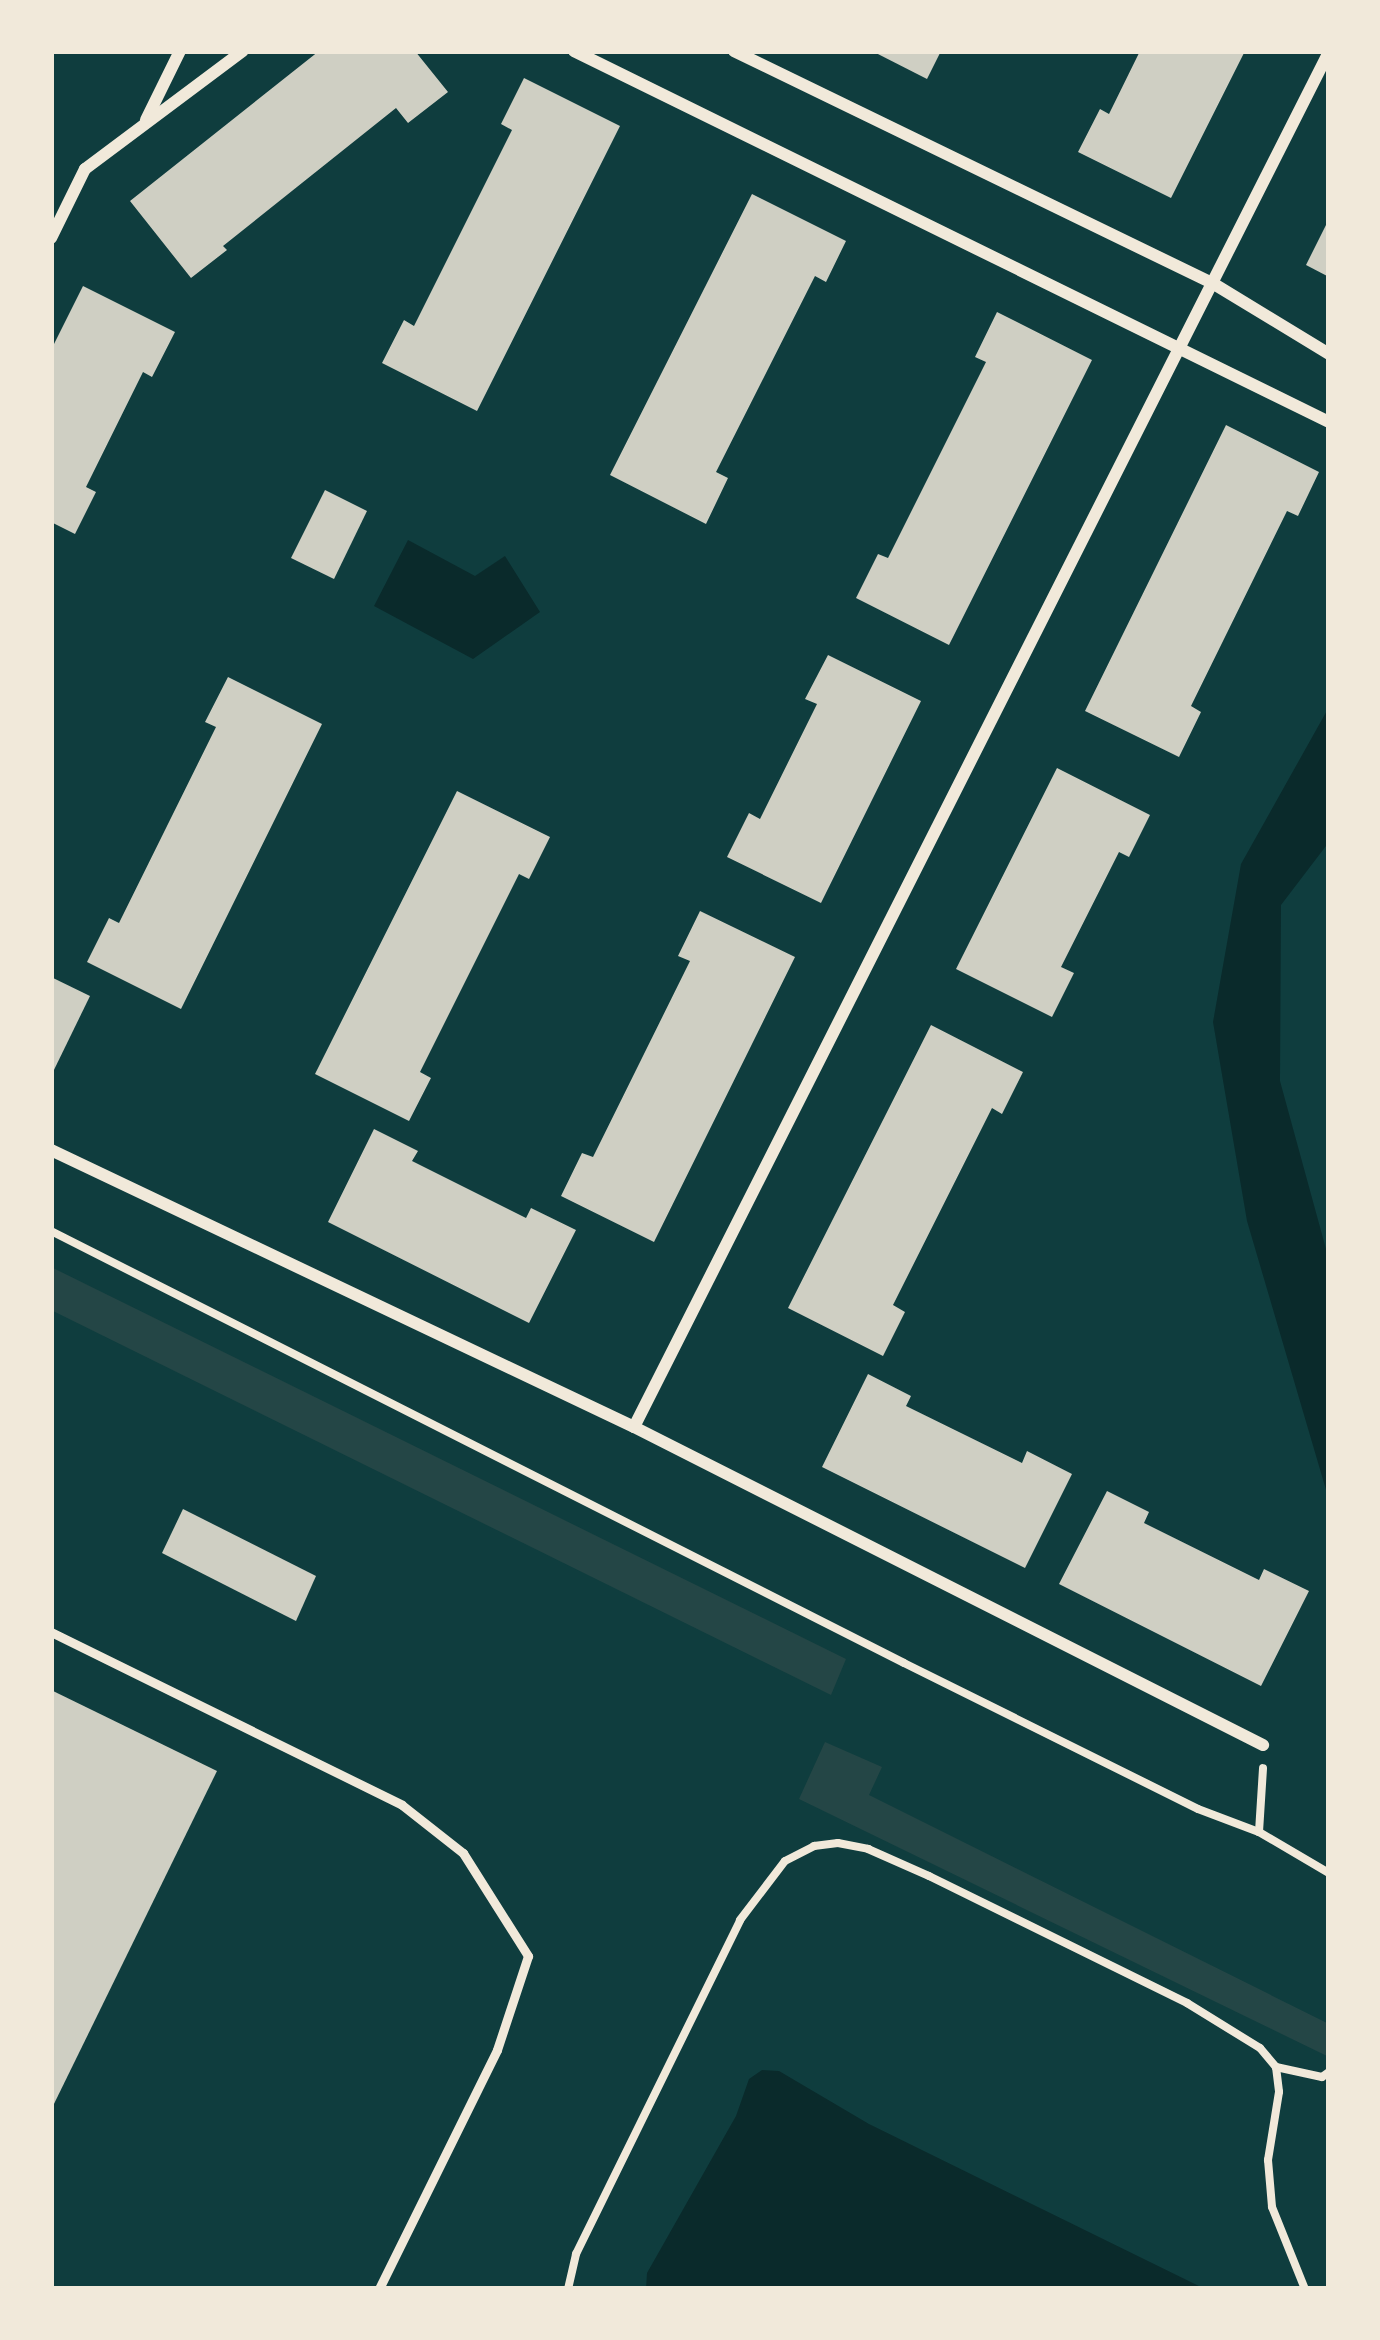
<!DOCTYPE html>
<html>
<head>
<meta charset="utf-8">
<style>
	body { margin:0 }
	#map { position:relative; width:1380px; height:2340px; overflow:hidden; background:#0f3d3e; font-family:Quicksand,sans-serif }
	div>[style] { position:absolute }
	.green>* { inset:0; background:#244646 }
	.water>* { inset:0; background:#0a2a2b }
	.building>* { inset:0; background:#cfcfc3 }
	.path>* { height:8px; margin:-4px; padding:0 4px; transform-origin:4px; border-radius:4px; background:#f1e9da }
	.service>* { height:9px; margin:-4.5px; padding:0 4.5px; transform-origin:4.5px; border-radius:4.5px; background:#f1e9da }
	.minor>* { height:12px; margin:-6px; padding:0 6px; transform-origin:6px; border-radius:6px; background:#f1e9da }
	span { translate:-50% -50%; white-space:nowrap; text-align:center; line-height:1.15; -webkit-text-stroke:12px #f1e9da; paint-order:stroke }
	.frame { position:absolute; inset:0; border:54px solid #f1e9da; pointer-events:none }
</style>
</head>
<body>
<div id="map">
	<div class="green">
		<div style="clip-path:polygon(51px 1267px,846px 1659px,831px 1695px,51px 1310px)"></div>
		<div style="clip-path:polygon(825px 1742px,882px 1767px,869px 1795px,1329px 2024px,1329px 2057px,799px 1799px)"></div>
	</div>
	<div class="water">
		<div style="clip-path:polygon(408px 540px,475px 576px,505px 556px,540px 612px,473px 659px,374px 606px)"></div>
		<div style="clip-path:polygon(1329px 707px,1329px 842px,1281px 905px,1280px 1081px,1329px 1260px,1329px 1500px,1247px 1221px,1213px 1022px,1241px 864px)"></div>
		<div style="clip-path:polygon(762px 2070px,779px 2071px,869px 2124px,1205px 2289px,646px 2289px,647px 2273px,736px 2116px,749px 2079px)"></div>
	</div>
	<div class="building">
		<div style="clip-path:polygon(319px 51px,415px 51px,448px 92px,408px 123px,396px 108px,223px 246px,227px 250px,191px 278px,130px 201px)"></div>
		<div style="clip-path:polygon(872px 51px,941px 51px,927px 79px)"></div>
		<div style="clip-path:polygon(1140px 51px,1245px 51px,1171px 198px,1078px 152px,1100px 109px,1109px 114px)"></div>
		<div style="clip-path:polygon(524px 78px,620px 126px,477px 411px,382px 363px,404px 320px,414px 326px,512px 130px,501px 124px)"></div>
		<div style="clip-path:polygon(752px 194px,846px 241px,826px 282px,815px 276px,716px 472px,728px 478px,706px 524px,610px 475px)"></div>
		<div style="clip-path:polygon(1329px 219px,1329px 277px,1306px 265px)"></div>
		<div style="clip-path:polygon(83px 286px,175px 332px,152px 377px,143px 372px,86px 487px,96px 492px,75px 534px,51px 522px,51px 350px)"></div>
		<div style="clip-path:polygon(997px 312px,1092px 360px,949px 645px,856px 598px,878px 554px,888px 558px,986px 362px,975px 357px)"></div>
		<div style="clip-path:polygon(1226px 425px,1319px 472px,1298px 516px,1287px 511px,1191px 706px,1201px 712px,1179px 757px,1085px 711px)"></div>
		<div style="clip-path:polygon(325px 490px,367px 511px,334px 579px,291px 558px)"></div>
		<div style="clip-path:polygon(828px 655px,921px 701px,821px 903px,727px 857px,749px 813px,760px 819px,817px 704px,805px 699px)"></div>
		<div style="clip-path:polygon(228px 677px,322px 724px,181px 1009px,87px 962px,109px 918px,119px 923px,216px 727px,205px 722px)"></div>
		<div style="clip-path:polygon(1057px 768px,1150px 815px,1129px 857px,1119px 852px,1061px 967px,1074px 973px,1052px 1017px,956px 969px)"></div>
		<div style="clip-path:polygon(457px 791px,550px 837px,529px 879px,519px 874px,420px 1072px,431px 1078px,409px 1121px,315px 1074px)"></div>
		<div style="clip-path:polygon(700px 911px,795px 957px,654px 1242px,561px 1196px,582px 1153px,593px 1157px,690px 961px,678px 956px)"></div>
		<div style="clip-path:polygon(51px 977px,90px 996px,51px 1076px)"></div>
		<div style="clip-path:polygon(931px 1025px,1023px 1072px,1002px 1114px,992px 1108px,893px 1305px,905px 1312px,883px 1356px,788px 1308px)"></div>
		<div style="clip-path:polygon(374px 1129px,418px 1151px,412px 1161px,526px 1218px,531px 1208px,576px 1230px,529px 1323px,328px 1222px)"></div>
		<div style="clip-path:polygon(868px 1374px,911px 1396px,906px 1406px,1022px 1463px,1027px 1451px,1072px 1474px,1025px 1568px,822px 1467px)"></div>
		<div style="clip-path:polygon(1107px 1491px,1149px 1512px,1144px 1523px,1259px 1580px,1264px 1569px,1309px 1591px,1261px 1686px,1059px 1584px)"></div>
		<div style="clip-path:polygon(183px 1509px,316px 1576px,296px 1621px,162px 1553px)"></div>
		<div style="clip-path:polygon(51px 1690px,217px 1771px,51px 2110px)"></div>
	</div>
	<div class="path">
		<div style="left:51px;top:1231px;width:956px;rotate:26.86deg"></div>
		<div style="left:904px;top:1663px;width:328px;rotate:26.4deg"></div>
		<div style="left:1198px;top:1809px;width:65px;rotate:20.7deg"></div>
		<div style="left:1259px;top:1832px;width:81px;rotate:30.4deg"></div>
		<div style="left:1259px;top:1832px;width:64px;rotate:-86.4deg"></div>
		<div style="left:1276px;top:2067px;width:47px;rotate:12.3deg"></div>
		<div style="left:1322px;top:2077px;width:9px;rotate:-36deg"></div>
		<div style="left:568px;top:2289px;width:36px;rotate:-77deg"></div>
		<div style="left:576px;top:2254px;width:372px;rotate:-63.8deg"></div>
		<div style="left:740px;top:1920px;width:74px;rotate:-52.7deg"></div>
		<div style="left:785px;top:1861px;width:33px;rotate:-27deg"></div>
		<div style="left:814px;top:1846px;width:24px;rotate:-7deg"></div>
		<div style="left:838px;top:1843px;width:31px;rotate:11deg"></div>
		<div style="left:868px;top:1849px;width:67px;rotate:23.9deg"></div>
		<div style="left:929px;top:1876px;width:288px;rotate:26.2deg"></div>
		<div style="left:1187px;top:2003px;width:86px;rotate:31.7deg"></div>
		<div style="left:1260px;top:2048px;width:25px;rotate:50deg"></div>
		<div style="left:1276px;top:2067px;width:25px;rotate:83deg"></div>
		<div style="left:1279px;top:2092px;width:69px;rotate:99.2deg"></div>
		<div style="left:1268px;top:2160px;width:47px;rotate:85.1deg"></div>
		<div style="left:1272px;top:2207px;width:88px;rotate:68.1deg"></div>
	</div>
	<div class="service">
		<div style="left:51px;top:1632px;width:391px;rotate:26.2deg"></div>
		<div style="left:402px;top:1805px;width:78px;rotate:38.2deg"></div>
		<div style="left:463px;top:1853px;width:122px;rotate:57.7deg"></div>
		<div style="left:528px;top:1956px;width:99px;rotate:108.3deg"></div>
		<div style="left:497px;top:2050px;width:267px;rotate:116.3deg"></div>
	</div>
	<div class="minor">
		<div style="left:574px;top:51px;width:841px;rotate:26.17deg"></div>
		<div style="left:734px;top:51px;width:534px;rotate:25.89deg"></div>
		<div style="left:1214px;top:284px;width:135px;rotate:31.3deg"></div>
		<div style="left:146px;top:120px;width:77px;rotate:-63.8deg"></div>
		<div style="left:51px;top:238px;width:77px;rotate:-63.8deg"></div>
		<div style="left:85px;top:169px;width:197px;rotate:-36.8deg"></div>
		<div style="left:51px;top:1150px;width:645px;rotate:25.41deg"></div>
		<div style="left:634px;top:1427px;width:705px;rotate:26.82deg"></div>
		<div style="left:634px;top:1427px;width:1541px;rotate:-63.19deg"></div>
	</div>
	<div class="frame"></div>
</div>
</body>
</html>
